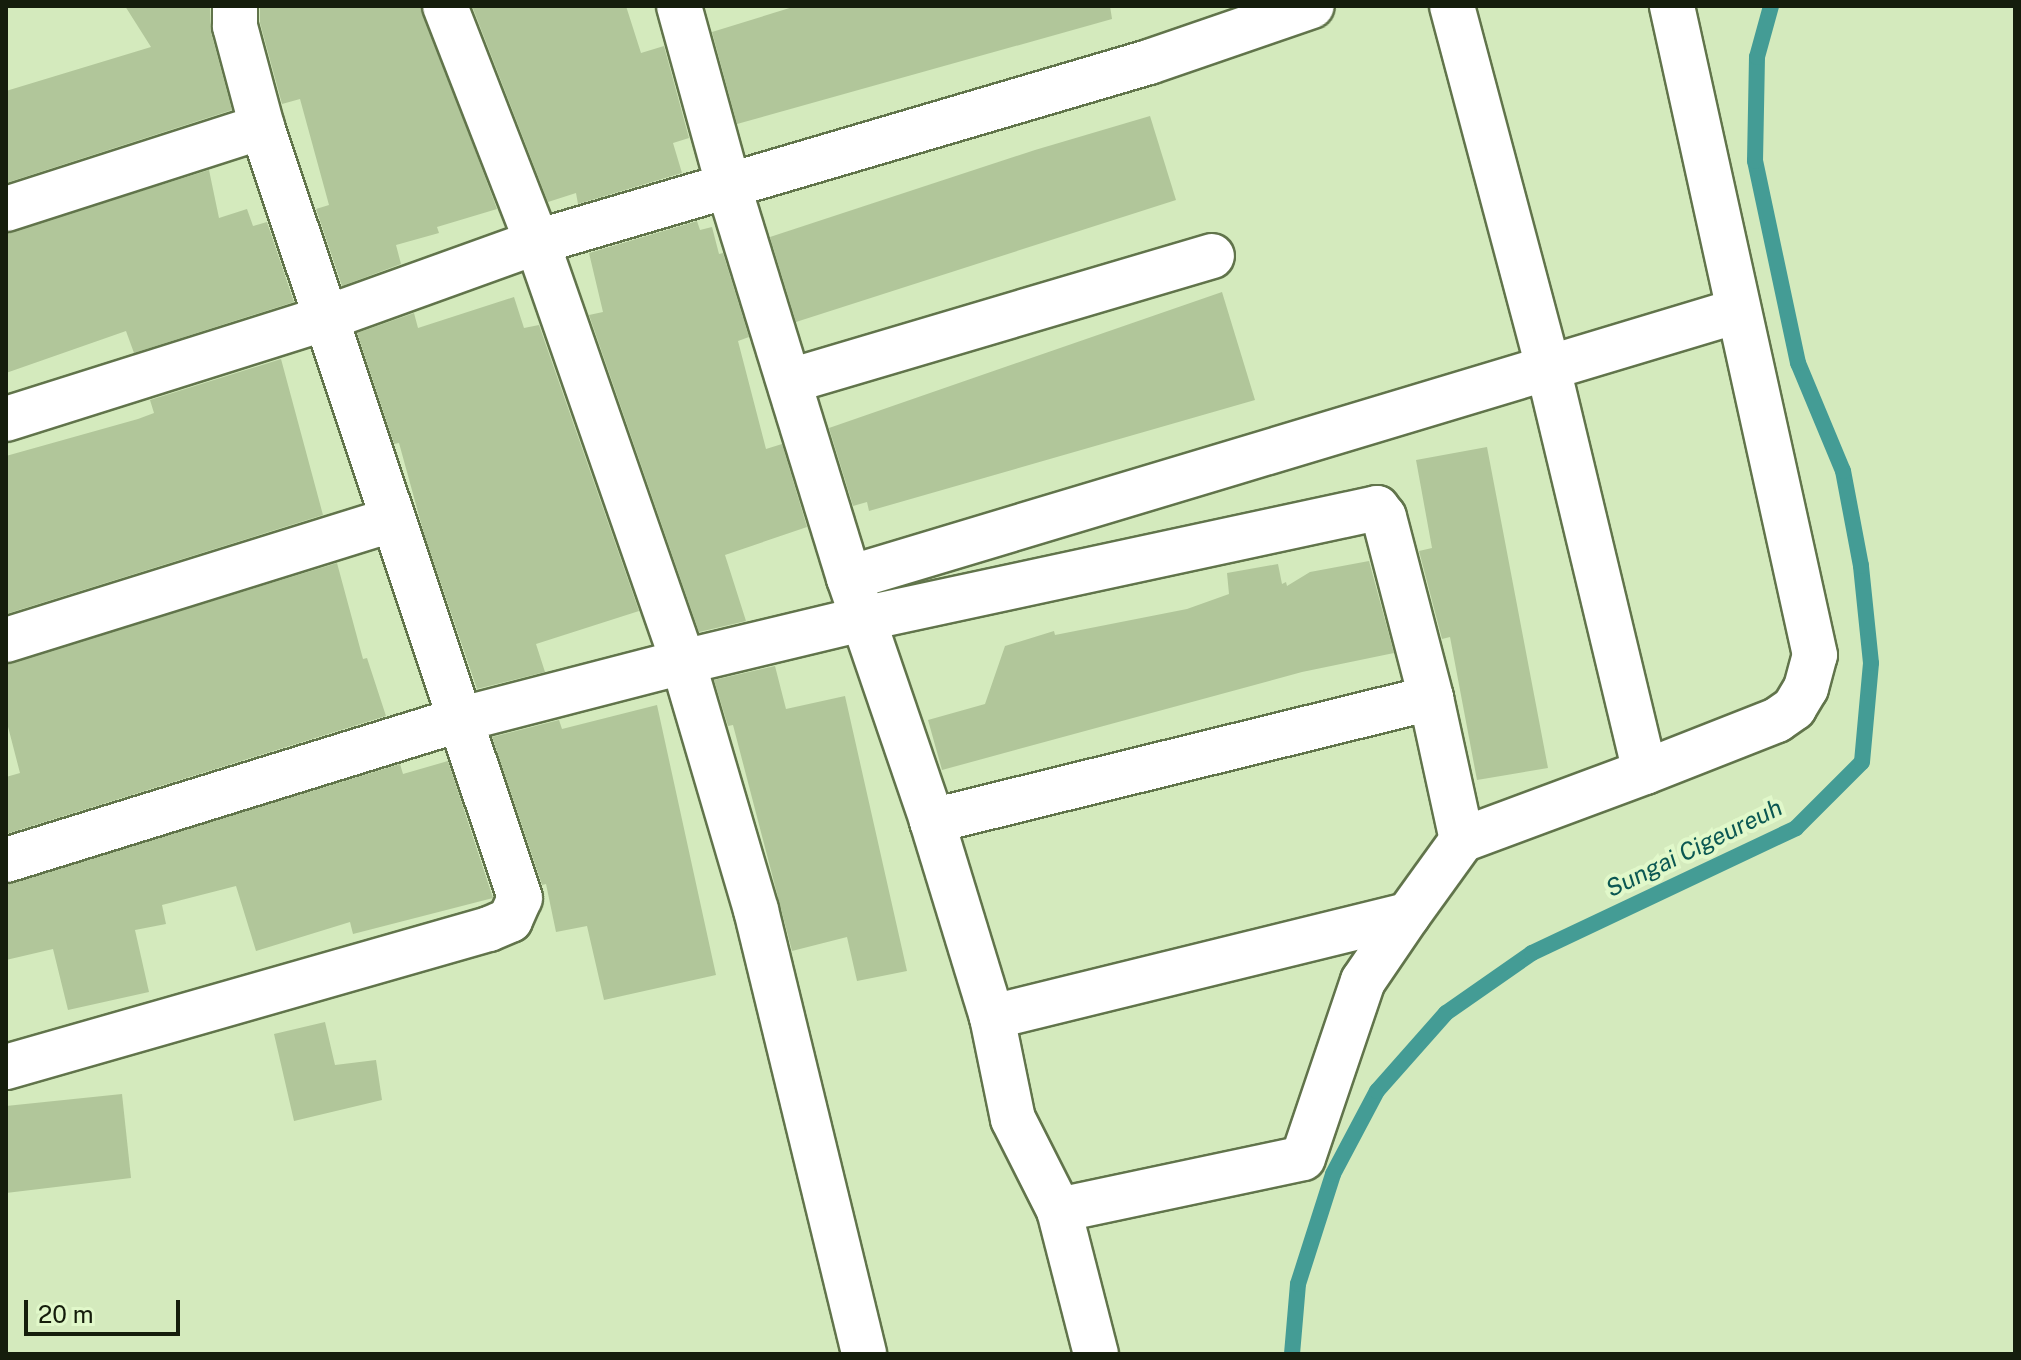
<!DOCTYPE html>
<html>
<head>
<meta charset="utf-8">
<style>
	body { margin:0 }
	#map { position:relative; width:2021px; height:1360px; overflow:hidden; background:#d4eabd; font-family:"Public Sans",sans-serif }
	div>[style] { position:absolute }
	.stream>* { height:16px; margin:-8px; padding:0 8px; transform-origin:8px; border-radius:8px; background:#449c95 }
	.building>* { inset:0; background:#b1c69a }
	.roads { filter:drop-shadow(2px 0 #61744b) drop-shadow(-2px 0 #61744b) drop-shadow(0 2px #61744b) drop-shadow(0 -2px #61744b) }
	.minor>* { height:44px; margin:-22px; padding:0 22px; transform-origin:22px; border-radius:22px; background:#fff }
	span { translate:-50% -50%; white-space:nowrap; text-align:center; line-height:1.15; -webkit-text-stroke:8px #e1f8ca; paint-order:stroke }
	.water-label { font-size:24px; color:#0a5752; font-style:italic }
	.frame { position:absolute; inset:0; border:8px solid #151d0c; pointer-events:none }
	.scale { position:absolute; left:24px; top:1300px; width:156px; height:36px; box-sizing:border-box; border:4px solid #151d0c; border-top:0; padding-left:10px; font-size:24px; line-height:28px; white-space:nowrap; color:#151d0c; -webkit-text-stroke:6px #e1f8ca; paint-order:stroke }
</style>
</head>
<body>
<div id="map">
	<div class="stream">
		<div style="left:1292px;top:1354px;width:70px;rotate:-85.1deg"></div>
		<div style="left:1298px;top:1284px;width:115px;rotate:-72.3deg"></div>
		<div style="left:1333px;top:1174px;width:94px;rotate:-62.1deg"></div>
		<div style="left:1377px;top:1091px;width:104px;rotate:-48.5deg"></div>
		<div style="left:1446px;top:1013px;width:105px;rotate:-34.9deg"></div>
		<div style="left:1532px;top:953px;width:292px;rotate:-25.3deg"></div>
		<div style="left:1796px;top:828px;width:93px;rotate:-45deg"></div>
		<div style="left:1862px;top:762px;width:99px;rotate:-84.8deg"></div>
		<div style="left:1871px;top:663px;width:98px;rotate:-95.9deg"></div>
		<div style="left:1861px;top:566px;width:97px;rotate:-100.7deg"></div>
		<div style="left:1843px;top:471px;width:117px;rotate:-112.6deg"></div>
		<div style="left:1798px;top:363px;width:207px;rotate:-102deg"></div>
		<div style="left:1755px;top:161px;width:104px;rotate:-88.9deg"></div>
		<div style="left:1757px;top:57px;width:53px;rotate:-74.6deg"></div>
	</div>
	<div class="building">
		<div style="clip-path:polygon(125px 6px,210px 6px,211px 32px,232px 110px,6px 183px,6px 91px,151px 47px)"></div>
		<div style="clip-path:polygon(260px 6px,421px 6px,497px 209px,437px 227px,439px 233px,396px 245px,401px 264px,342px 286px,316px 209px,329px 205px,300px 99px,282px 104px,260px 23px)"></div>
		<div style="clip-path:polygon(472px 6px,626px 6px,641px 53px,664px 46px,689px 138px,673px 143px,682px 173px,578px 204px,576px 193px,548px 202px)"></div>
		<div style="clip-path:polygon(796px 6px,1110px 6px,1112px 19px,737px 124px,712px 32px)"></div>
		<div style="clip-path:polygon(1150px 116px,1176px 200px,796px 322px,770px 237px,1035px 150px)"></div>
		<div style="clip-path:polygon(209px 170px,219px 218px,247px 209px,253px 226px,267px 222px,294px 302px,134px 353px,126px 331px,6px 373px,6px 233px)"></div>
		<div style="clip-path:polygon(697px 221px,700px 230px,712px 227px,719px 254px,723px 253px,749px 337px,738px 341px,766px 449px,782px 444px,807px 527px,725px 555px,746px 621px,699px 632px,589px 315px,603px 312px,589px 253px)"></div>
		<div style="clip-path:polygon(1222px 292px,1255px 400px,869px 511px,867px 502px,853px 506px,829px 428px)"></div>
		<div style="clip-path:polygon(514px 297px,524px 328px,539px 325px,639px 611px,536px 644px,545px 672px,477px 689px,424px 534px,399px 443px,394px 444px,357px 333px,414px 313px,418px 328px)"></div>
		<div style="clip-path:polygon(281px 359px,323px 515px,6px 614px,6px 456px,138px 419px,154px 413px,150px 400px)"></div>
		<div style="clip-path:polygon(1487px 447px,1548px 768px,1477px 780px,1450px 637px,1442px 639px,1419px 551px,1432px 548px,1416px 460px)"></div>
		<div style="clip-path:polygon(1369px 561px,1394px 653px,1302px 672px,942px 770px,928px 720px,985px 704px,1005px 646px,1054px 631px,1055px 635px,1187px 609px,1229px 594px,1227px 573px,1278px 564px,1282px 584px,1286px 582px,1287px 586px,1310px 572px)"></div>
		<div style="clip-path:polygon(337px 563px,363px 659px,367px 658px,386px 716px,6px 834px,6px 777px,20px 773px,6px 719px,6px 664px)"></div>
		<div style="clip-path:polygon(775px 666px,786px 709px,845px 696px,907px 971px,857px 981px,847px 937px,792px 951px,733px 725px,728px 726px,714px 680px)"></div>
		<div style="clip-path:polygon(657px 705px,716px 975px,604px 1000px,587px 926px,556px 932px,546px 884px,542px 885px,492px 737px,559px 720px,562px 729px)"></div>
		<div style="clip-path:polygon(448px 761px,493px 898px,353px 934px,350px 922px,256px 951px,236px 886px,162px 905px,166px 924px,135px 930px,149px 992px,68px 1010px,53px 949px,6px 960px,6px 884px,400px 764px,403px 774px)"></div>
		<div style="clip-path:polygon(325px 1022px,335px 1065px,376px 1060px,382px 1100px,294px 1121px,274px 1034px)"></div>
		<div style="clip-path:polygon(122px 1094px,131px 1178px,6px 1193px,6px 1106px)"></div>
	</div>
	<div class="roads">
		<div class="minor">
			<div style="left:445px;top:6px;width:253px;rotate:68.7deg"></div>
			<div style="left:537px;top:242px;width:445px;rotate:70.8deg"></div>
			<div style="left:683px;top:662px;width:259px;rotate:73.6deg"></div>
			<div style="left:756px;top:910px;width:457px;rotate:76.3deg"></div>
			<div style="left:679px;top:6px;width:189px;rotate:74.6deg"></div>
			<div style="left:729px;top:188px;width:408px;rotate:72.9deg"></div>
			<div style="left:849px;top:578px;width:257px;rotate:71.1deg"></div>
			<div style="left:932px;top:821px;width:205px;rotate:73deg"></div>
			<div style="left:992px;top:1017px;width:428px;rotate:-13.8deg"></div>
			<div style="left:1408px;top:915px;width:92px;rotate:-54.2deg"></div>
			<div style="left:1462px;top:840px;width:195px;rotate:-20.4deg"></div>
			<div style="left:1645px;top:772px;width:142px;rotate:-21.5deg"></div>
			<div style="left:1777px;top:720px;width:21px;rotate:-35deg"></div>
			<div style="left:1794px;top:708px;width:23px;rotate:-59deg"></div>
			<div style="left:1806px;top:688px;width:34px;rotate:-75deg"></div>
			<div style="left:1815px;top:655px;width:665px;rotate:-102.43deg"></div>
			<div style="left:1452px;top:6px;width:375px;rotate:75.1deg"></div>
			<div style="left:1548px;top:368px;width:415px;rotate:76.5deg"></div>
			<div style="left:6px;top:209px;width:269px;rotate:-17.8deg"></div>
			<div style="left:790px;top:381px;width:440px;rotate:-16.5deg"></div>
			<div style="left:6px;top:419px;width:332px;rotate:-17.5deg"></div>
			<div style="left:323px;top:319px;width:227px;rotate:-19.8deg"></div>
			<div style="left:537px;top:242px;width:638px;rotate:-16.39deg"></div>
			<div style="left:1149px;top:62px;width:172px;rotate:-19deg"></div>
			<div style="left:849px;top:578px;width:927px;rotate:-16.73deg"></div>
			<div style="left:6px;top:640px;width:404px;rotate:-17.3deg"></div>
			<div style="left:932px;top:821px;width:514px;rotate:-13.85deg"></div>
			<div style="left:6px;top:860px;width:477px;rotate:-17.2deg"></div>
			<div style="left:462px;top:719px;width:228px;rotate:-14.5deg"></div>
			<div style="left:683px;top:662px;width:184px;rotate:-13.5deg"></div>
			<div style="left:862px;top:619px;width:527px;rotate:-12.16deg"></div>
			<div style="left:1377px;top:508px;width:11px;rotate:52deg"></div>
			<div style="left:1384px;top:517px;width:187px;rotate:75.4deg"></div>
			<div style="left:1431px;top:698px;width:145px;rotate:77.7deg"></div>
			<div style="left:992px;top:1017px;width:104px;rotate:78.4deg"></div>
			<div style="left:1013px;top:1119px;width:102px;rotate:63.2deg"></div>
			<div style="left:1059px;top:1210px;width:149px;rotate:75.6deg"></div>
			<div style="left:6px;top:1067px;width:502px;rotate:-15.95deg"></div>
			<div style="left:489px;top:929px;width:23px;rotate:-23deg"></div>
			<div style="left:510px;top:920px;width:24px;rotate:-66deg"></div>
			<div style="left:520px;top:898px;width:813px;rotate:-108.5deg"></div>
			<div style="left:262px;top:127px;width:105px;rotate:-105deg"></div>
			<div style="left:235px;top:26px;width:20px;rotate:-90deg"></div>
			<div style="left:1059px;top:1210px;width:249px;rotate:-12deg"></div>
			<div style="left:1303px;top:1158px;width:187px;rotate:-71.3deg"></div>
			<div style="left:1363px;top:981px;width:80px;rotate:-55.7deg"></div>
		</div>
	</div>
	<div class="water-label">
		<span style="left:1694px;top:848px;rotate:-26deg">Sungai Cigeureuh</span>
	</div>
	<div class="frame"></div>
	<div class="scale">20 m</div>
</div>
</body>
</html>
